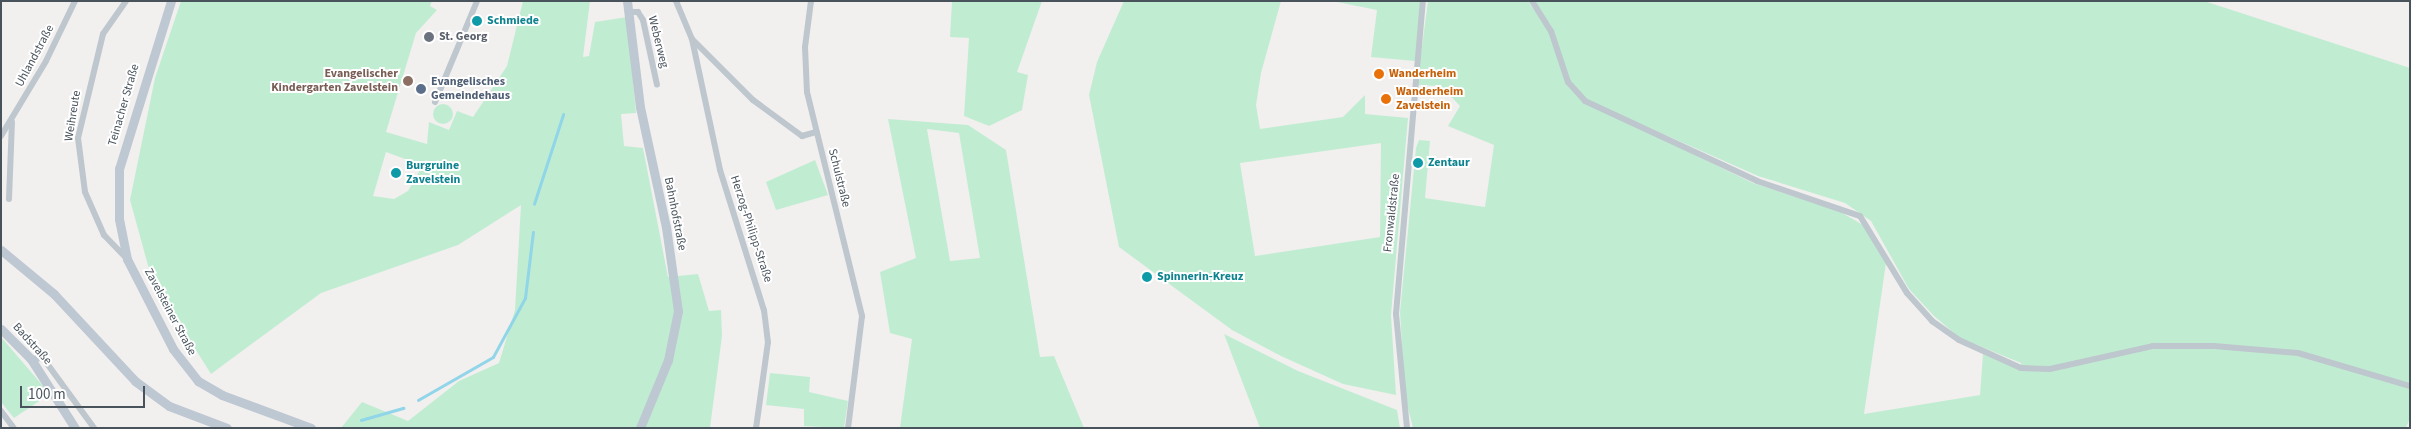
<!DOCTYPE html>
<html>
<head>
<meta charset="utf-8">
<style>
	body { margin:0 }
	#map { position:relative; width:2411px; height:429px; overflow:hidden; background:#f2efef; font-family:"Source Sans 3",sans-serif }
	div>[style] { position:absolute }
	.green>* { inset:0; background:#c0edd2 }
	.round { border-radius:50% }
	.stream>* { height:2.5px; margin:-1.25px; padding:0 1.25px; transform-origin:1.25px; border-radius:1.25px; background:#90d5e8 }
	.street>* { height:6px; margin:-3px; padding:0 3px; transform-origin:3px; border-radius:3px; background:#bec7cd }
	.secondary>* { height:9px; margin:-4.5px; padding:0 4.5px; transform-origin:4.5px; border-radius:4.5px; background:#bec8d2 }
	.dots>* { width:14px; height:14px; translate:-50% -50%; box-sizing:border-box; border:2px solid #fff; border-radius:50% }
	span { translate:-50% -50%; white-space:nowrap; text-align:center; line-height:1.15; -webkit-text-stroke:4px #fff; paint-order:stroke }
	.culture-label { font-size:12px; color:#0d838f; font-weight:700 }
	.left { translate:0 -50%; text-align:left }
	.worship-label { font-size:12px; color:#5b616d; font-weight:700 }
	.street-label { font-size:12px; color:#48535c }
	.education-label { font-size:12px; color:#785e54; font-weight:700 }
	.right { translate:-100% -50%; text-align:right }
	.food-label { font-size:12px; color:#c56008; font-weight:700 }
	.service-label { font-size:12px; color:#4e5e75; font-weight:700 }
	.frame { position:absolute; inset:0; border:2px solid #48535c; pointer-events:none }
	.scale { position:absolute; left:20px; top:386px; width:125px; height:22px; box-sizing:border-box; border:2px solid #48535c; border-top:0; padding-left:6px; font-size:15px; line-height:18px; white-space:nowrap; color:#48535c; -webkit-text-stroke:4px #fff; paint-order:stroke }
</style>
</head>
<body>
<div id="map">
	<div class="green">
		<div style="clip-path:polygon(evenodd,181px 1px,432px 1px,430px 6px,437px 10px,416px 33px,386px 132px,427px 144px,429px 122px,449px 130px,457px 111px,473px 117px,507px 66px,523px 1px,590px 1px,583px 57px,589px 56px,595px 22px,627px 17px,636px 113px,621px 114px,624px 146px,643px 148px,668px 277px,698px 274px,709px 311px,721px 310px,722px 336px,710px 428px,341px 428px,362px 402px,408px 421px,459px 381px,499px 363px,515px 310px,521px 205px,458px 245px,321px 293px,211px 374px,152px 280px,130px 200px,155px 78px,181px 1px,386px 152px,427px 167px,421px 168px,408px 191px,394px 199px,373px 196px,386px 152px)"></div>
		<div style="clip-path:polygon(952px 1px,1042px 1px,1017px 72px,1028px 75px,1022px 110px,989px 126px,964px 116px,969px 38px,950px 37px)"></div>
		<div style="clip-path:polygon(evenodd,1124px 1px,1281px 1px,1261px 73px,1256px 105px,1260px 129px,1343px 117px,1365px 95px,1365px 114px,1408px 118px,1391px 315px,1396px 395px,1343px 384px,1281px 356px,1232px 330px,1119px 247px,1089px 95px,1097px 62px,1124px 1px,1381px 143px,1380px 237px,1255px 256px,1240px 163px,1381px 143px)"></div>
		<div style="clip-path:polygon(1332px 1px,1421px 1px,1415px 61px,1371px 57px,1377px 10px)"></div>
		<div style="clip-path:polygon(evenodd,1428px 1px,1528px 1px,1538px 15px,1536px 1px,2204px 1px,2410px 68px,2410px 418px,2406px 428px,1413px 428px,1405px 396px,1400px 312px,1416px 148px,1419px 140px,1430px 141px,1425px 198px,1485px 207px,1494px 145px,1448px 126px,1460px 106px,1441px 86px,1417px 85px,1428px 1px,1643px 125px,1758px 176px,1845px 203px,1871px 221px,1909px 289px,1934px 316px,1960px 338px,2021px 363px,2021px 370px,1983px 354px,1980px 395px,1864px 414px,1886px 263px,1863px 225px,1839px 211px,1753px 183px,1643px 130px,1643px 125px)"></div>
		<div class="round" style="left:433px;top:104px;width:20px;height:20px"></div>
		<div style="clip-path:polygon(evenodd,888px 119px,968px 125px,1006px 150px,1040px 357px,1054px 356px,1084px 428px,900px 428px,912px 339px,890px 333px,880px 272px,916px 258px,888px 119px,927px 129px,959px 133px,980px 258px,950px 261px,927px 129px)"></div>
		<div style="clip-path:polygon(815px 160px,828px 195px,776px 210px,766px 182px)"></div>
		<div style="clip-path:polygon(1224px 334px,1298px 371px,1397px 410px,1400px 428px,1260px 428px)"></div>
		<div style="clip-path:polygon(1px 337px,50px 394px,14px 418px,1px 402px)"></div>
		<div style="clip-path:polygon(770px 373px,810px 377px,809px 392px,848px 401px,844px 428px,804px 426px,804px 409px,766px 405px)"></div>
	</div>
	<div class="stream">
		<div style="left:534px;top:204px;width:94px;rotate:-72deg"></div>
		<div style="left:418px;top:400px;width:86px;rotate:-29.8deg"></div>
		<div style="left:493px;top:357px;width:67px;rotate:-61.5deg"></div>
		<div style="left:525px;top:298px;width:66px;rotate:-83.1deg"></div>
		<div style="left:361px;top:420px;width:44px;rotate:-15.9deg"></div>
	</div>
	<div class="street">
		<div style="left:126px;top:1px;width:40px;rotate:124.9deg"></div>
		<div style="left:103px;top:34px;width:107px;rotate:103.5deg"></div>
		<div style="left:78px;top:138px;width:54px;rotate:82.6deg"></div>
		<div style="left:85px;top:192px;width:47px;rotate:66.2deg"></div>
		<div style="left:104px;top:235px;width:33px;rotate:46deg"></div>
		<div style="left:676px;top:1px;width:41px;rotate:67.2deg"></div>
		<div style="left:692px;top:39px;width:86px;rotate:45deg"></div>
		<div style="left:753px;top:100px;width:61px;rotate:36.3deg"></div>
		<div style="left:802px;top:136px;width:15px;rotate:-16deg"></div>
		<div style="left:811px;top:1px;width:46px;rotate:97.4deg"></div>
		<div style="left:805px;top:47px;width:45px;rotate:87.5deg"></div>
		<div style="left:807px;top:92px;width:231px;rotate:76.2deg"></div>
		<div style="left:862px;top:316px;width:113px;rotate:97.1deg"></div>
		<div style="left:1532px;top:1px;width:36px;rotate:58deg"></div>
		<div style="left:1551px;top:31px;width:54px;rotate:71.6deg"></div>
		<div style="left:1568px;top:82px;width:25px;rotate:48deg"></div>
		<div style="left:1585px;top:101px;width:190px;rotate:24.9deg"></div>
		<div style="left:1757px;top:181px;width:109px;rotate:18.8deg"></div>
		<div style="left:1860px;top:216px;width:90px;rotate:58.6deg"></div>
		<div style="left:1907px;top:293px;width:38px;rotate:48deg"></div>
		<div style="left:1932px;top:321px;width:33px;rotate:35deg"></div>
		<div style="left:1959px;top:340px;width:68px;rotate:24.3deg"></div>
		<div style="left:2021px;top:368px;width:29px;rotate:2deg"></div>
		<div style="left:2050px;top:369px;width:106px;rotate:-12.6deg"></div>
		<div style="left:2153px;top:346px;width:61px"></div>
		<div style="left:2214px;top:346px;width:84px;rotate:4.8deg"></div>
		<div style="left:2298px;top:353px;width:117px;rotate:16.4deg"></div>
		<div style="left:631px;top:12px;width:7px"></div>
		<div style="left:638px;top:12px;width:9px;rotate:58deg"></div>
		<div style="left:643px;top:20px;width:66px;rotate:77.8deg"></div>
		<div style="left:692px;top:39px;width:134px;rotate:77.9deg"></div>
		<div style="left:720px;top:170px;width:147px;rotate:72.6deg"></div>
		<div style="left:764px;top:310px;width:32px;rotate:83deg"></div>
		<div style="left:768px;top:342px;width:87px;rotate:97.9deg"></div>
		<div style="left:435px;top:102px;width:109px;rotate:-67.4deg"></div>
		<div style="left:1px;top:136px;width:87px;rotate:-59deg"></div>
		<div style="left:46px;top:61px;width:67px;rotate:-64.2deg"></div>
		<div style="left:9px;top:199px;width:77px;rotate:-87.8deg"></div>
		<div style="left:31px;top:359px;width:12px;rotate:-5deg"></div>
		<div style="left:43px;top:358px;width:87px;rotate:53.9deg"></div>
		<div style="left:1px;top:411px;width:21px;rotate:53deg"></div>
		<div style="left:1407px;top:428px;width:115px;rotate:-95.5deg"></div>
		<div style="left:1396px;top:314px;width:314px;rotate:-85.1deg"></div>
	</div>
	<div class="secondary">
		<div style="left:171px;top:1px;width:176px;rotate:107.2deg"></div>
		<div style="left:119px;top:169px;width:50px;rotate:90deg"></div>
		<div style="left:119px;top:219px;width:41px;rotate:78.7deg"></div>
		<div style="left:127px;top:259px;width:101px;rotate:62.9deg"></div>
		<div style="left:173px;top:349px;width:41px;rotate:52deg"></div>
		<div style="left:198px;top:381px;width:28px;rotate:30deg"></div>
		<div style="left:222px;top:395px;width:95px;rotate:20.3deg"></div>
		<div style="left:627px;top:1px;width:107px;rotate:83deg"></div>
		<div style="left:640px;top:107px;width:123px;rotate:77.8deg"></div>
		<div style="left:666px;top:227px;width:85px;rotate:81.9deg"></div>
		<div style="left:678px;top:311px;width:50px;rotate:101.5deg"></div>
		<div style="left:668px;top:360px;width:74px;rotate:112.4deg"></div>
		<div style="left:1px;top:250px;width:69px;rotate:39.7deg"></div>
		<div style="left:54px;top:294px;width:119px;rotate:47deg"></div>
		<div style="left:135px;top:381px;width:42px;rotate:36.3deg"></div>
		<div style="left:169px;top:406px;width:62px;rotate:20.8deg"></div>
		<div style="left:1px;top:329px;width:42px;rotate:45deg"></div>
		<div style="left:31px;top:359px;width:82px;rotate:57.5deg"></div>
	</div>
	<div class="dots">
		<div style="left:477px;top:21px;background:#0f9aa8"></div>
		<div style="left:429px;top:37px;background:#6b7280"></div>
		<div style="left:1379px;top:74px;background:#e8710a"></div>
		<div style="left:408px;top:81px;background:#8d6e63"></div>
		<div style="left:421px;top:89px;background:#5c6f8a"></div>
		<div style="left:1386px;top:99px;background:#e8710a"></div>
		<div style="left:1418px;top:163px;background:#0f9aa8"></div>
		<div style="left:396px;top:173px;background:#0f9aa8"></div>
		<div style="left:1147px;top:277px;background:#0f9aa8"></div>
	</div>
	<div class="culture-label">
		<span class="left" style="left:487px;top:21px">Schmiede</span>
		<span class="left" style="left:1428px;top:163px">Zentaur</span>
		<span class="left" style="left:406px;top:173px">Burgruine<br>Zavelstein</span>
		<span class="left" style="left:1157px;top:277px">Spinnerin-Kreuz</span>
	</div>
	<div class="worship-label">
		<span class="left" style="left:439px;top:37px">St. Georg</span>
	</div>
	<div class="street-label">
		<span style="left:658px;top:42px;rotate:76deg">Weberweg</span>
		<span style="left:35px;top:56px;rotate:-62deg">Uhlandstraße</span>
		<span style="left:124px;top:105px;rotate:-74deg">Teinacher Straße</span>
		<span style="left:73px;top:116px;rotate:-81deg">Weihreute</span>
		<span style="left:839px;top:178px;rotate:76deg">Schulstraße</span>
		<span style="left:1392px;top:213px;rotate:-84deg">Fronwaldstraße</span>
		<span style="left:675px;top:214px;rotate:79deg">Bahnhofstraße</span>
		<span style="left:751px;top:229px;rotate:72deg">Herzog-Philipp-Straße</span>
		<span style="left:170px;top:312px;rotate:62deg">Zavelsteiner Straße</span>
		<span style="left:32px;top:344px;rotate:48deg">Badstraße</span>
	</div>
	<div class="education-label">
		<span class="right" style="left:398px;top:81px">Evangelischer<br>Kindergarten Zavelstein</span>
	</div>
	<div class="food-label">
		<span class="left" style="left:1389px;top:74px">Wanderheim</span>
		<span class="left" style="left:1396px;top:99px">Wanderheim<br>Zavelstein</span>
	</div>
	<div class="service-label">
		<span class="left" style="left:431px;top:89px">Evangelisches<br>Gemeindehaus</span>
	</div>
	<div class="frame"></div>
	<div class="scale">100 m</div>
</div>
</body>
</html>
